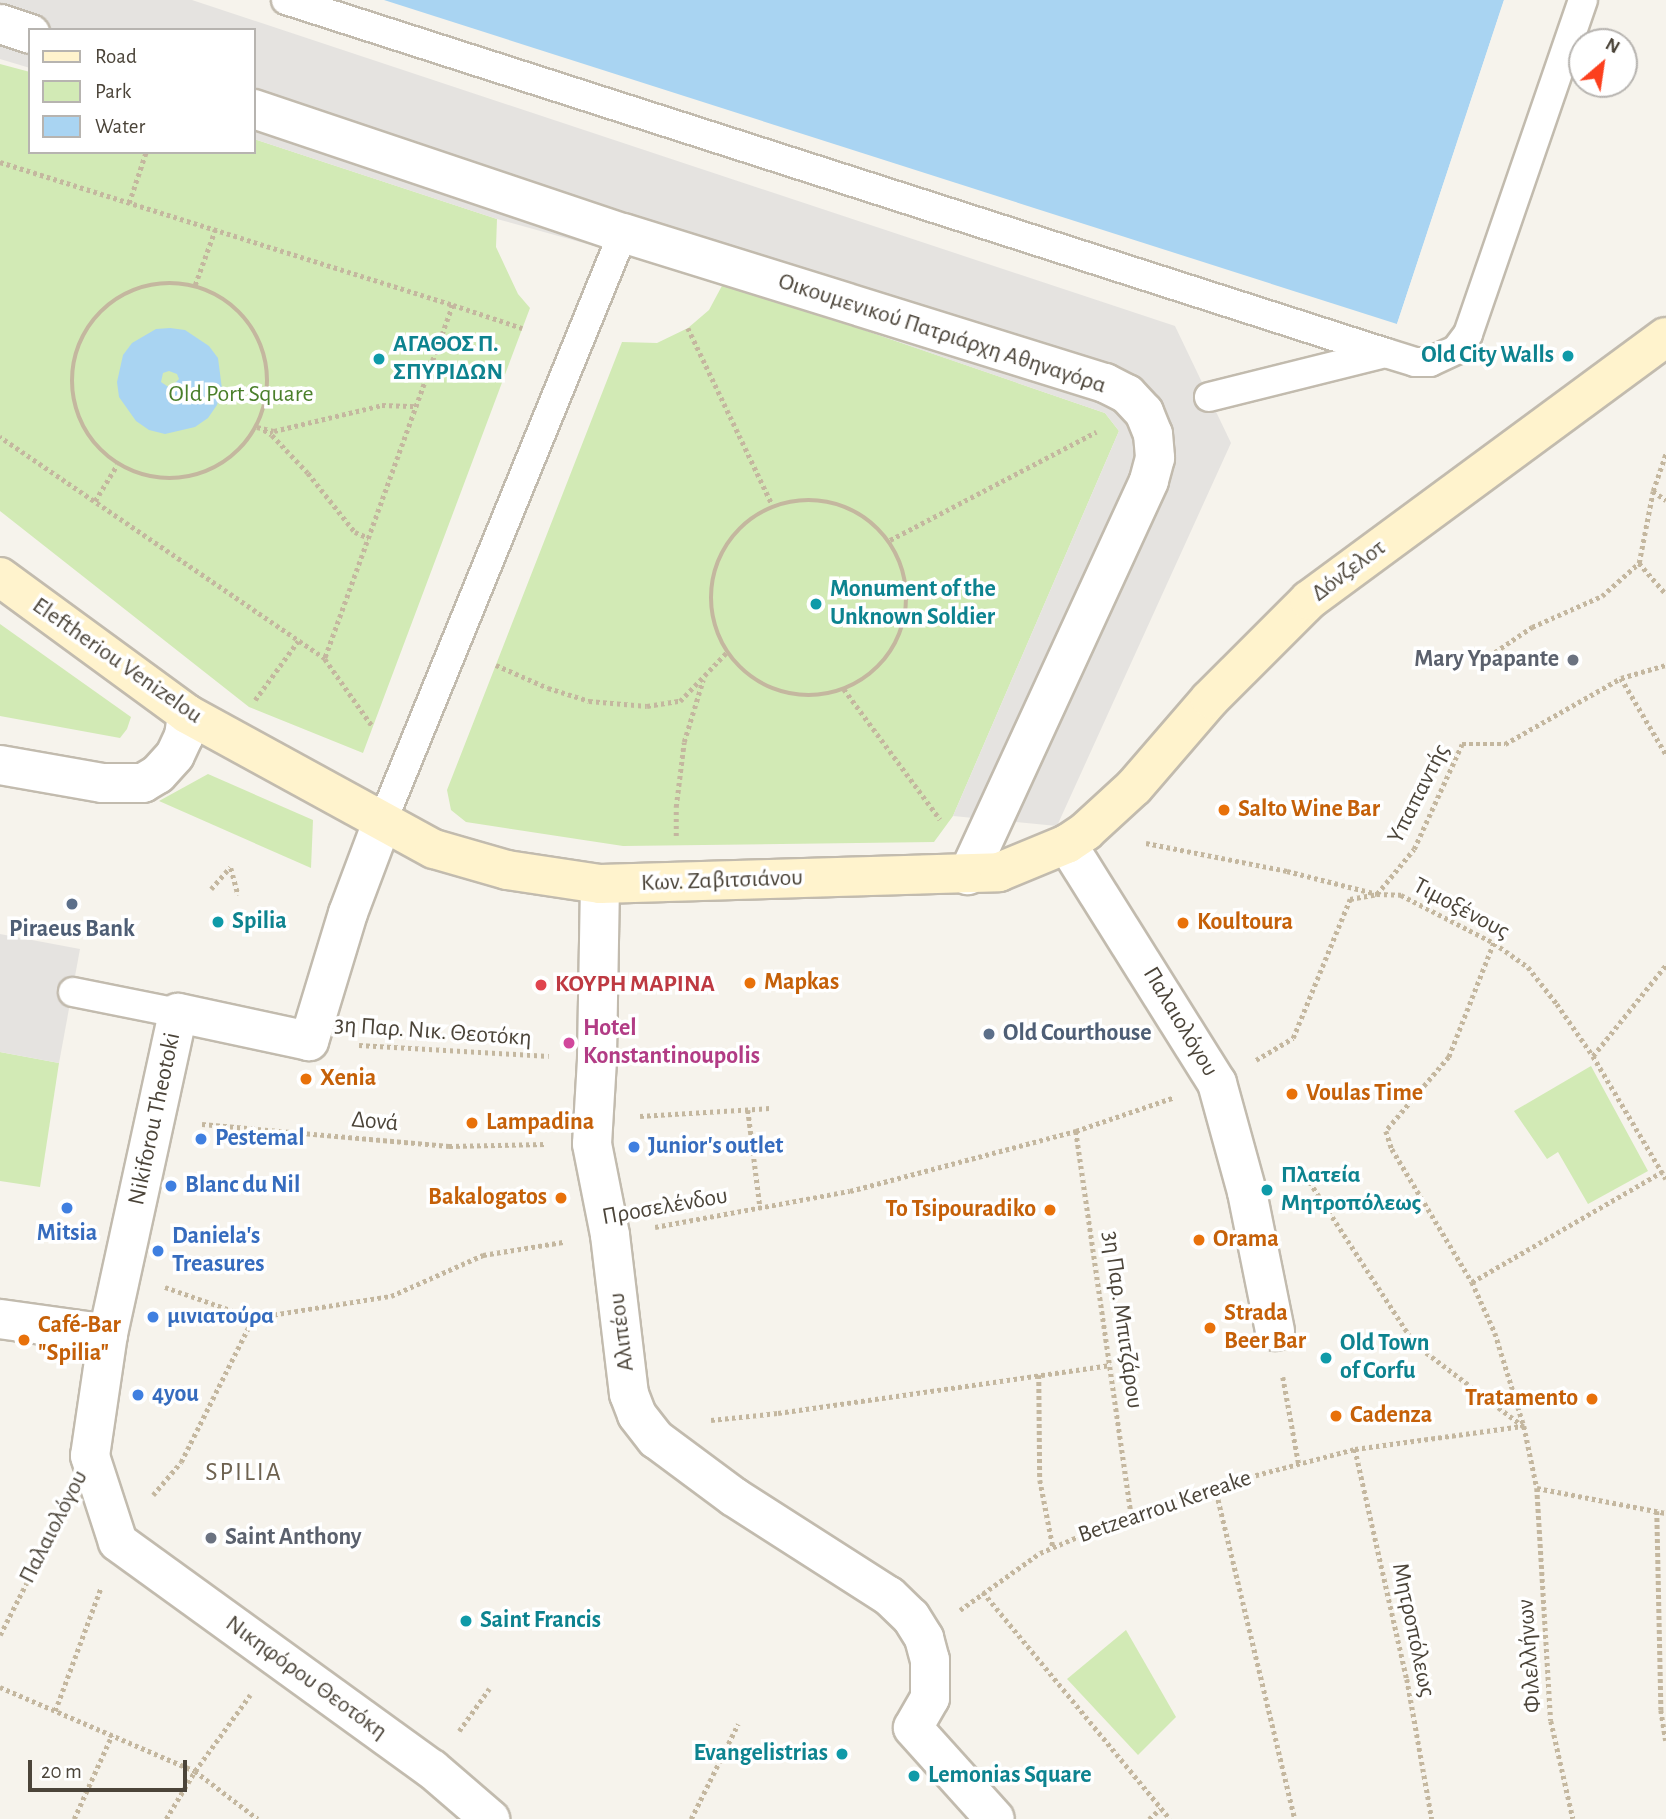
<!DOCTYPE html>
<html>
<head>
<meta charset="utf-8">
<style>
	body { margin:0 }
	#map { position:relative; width:1666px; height:1819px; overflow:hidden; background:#f6f3ec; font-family:"Alegreya Sans",sans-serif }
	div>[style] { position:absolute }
	.green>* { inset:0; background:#d2eab5 }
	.parking>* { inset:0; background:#e5e3e0 }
	.water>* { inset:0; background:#a9d4f2 }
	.pier>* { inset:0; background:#f6f3ec }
	.path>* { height:4.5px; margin-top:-2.25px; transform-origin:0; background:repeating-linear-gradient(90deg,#c4b79f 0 3.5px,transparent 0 7px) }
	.path>.ring { margin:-2.25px; padding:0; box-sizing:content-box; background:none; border:4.5px solid #c4b79f; border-radius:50% }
	.roads { filter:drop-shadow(2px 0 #c2bbae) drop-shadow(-2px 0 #c2bbae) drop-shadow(0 2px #c2bbae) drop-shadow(0 -2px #c2bbae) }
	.service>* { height:28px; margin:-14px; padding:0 14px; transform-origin:14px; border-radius:14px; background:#fff }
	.pedestrian>* { height:38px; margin:-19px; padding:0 19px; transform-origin:19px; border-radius:19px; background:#fff }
	.minor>* { height:38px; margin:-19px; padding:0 19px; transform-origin:19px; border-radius:19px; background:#fff }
	.tertiary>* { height:38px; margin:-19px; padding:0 19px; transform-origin:19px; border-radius:19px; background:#fff }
	.secondary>* { height:38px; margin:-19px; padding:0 19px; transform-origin:19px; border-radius:19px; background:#fff3cd }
	.dots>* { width:19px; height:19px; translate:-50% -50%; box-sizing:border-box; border:4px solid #fff; border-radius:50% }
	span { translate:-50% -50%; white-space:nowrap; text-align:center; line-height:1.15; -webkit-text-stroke:7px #fff; paint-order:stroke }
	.street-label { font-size:24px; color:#4b4439 }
	.culture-label { font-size:24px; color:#0d838f; font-weight:700 }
	.left { translate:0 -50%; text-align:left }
	.right { translate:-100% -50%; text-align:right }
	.park-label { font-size:24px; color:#4a7f2a }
	.worship-label { font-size:24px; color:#5b616d; font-weight:700 }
	.food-label { font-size:24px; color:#c56008; font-weight:700 }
	.service-label { font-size:24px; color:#4e5e75; font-weight:700 }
	.health-label { font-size:24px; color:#be3a42; font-weight:700 }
	.hotel-label { font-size:24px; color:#b23c85; font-weight:700 }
	.shop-label { font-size:24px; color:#366cbe; font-weight:700 }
	.neighbourhood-label { font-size:26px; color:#6e6250; letter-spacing:2px }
	.legend { position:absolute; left:28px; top:28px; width:228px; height:126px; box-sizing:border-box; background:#fff; border:2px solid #b7b4b0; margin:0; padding:9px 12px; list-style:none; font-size:21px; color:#4b4439 }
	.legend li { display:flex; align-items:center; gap:14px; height:35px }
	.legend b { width:35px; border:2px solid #b7b4b0 }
	.north { position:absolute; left:1568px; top:28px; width:70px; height:70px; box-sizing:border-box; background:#fff; border:2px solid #b7b4b0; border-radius:50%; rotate:29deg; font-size:19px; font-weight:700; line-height:28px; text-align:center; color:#4b4439 }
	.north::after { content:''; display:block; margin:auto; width:24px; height:32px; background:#fc3f1d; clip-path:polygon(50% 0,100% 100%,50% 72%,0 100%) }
	.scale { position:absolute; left:28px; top:1760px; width:159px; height:32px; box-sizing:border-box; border:4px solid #4b4439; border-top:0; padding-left:9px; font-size:21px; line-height:24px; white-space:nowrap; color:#4b4439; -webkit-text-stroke:5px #fff; paint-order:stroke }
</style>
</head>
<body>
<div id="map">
	<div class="green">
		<div style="clip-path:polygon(0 64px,30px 72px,30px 152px,254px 152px,254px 139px,497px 219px,496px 247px,518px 294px,530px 308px,363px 753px,249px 707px,0 511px)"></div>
		<div style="clip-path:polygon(724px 282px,1105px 413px,1119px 431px,953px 816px,934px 842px,623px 846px,466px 822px,451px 810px,447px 790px,622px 342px,657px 343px,688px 328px,709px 310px)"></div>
		<div style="clip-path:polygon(0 624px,131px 717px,127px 729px,120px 738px,0 716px)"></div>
		<div style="clip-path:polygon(208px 774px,313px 820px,311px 868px,159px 801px)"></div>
		<div style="clip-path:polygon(0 1052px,59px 1063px,40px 1187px,0 1181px)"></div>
		<div style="clip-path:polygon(1591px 1066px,1648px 1171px,1588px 1204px,1558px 1152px,1547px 1159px,1514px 1111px)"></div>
		<div style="clip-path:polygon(1126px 1630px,1176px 1717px,1138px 1755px,1067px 1679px)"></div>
	</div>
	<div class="parking">
		<div style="clip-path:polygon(0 0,192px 0,1175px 326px,1231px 443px,1057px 826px,953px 816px,1119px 431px,1105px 413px,724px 282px,497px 219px,254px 139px,254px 30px,30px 30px,30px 68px,0 59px)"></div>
		<div style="clip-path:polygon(0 934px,80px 949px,59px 1063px,0 1052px)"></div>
	</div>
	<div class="water">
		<div style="clip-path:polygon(384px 0,1504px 0,1397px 324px)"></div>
		<div style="clip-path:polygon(evenodd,170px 328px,185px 330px,209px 346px,218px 358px,222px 389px,217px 405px,208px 418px,195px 427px,165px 434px,149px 430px,136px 421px,119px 397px,117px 382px,123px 355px,132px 343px,156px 329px,170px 328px,169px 371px,177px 374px,179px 379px,170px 388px,161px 382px,163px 373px,169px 371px)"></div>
	</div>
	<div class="pier">
		<div style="clip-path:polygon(1504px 0,1508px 0,1398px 327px,1397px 324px)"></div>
	</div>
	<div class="path">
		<div style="left:0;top:162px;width:475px;rotate:17.5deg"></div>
		<div style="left:453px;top:305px;width:376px;rotate:109.9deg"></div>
		<div style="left:325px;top:659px;width:394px;rotate:-145.7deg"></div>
		<div style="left:129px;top:203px;width:54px;rotate:-71.6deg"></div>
		<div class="ring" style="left:72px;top:283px;width:191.5px;height:191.5px"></div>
		<div style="left:195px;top:285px;width:59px;rotate:-70deg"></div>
		<div style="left:453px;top:305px;width:73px;rotate:18.4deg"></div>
		<div style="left:688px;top:328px;width:197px;rotate:64.5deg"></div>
		<div style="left:257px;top:427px;width:17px;rotate:13deg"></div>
		<div style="left:274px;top:431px;width:111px;rotate:-13.5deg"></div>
		<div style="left:382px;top:405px;width:35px;rotate:2deg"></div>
		<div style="left:264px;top:430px;width:9px;rotate:32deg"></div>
		<div style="left:272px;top:435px;width:52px;rotate:46.5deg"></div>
		<div style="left:308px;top:473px;width:75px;rotate:51.5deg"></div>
		<div style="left:355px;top:532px;width:15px;rotate:23deg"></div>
		<div style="left:1653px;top:491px;width:16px;rotate:35deg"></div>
		<div class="ring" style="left:711px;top:500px;width:191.5px;height:191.5px"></div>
		<div style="left:95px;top:501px;width:42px;rotate:-58.6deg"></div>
		<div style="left:890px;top:540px;width:233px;rotate:-27.7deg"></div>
		<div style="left:1639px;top:563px;width:41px;rotate:48.9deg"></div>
		<div style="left:1489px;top:656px;width:52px;rotate:-34deg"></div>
		<div style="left:1532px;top:627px;width:77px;rotate:-23.9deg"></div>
		<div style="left:1602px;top:596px;width:50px;rotate:-41.7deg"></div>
		<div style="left:1639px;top:563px;width:73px;rotate:-79deg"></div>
		<div style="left:1653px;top:491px;width:40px;rotate:-71.1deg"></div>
		<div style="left:325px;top:659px;width:83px;rotate:54.8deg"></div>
		<div style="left:496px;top:665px;width:57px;rotate:23.9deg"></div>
		<div style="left:548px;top:688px;width:43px;rotate:17.6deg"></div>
		<div style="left:589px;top:701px;width:58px;rotate:4.9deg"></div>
		<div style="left:647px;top:706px;width:33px;rotate:-9deg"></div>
		<div style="left:680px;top:701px;width:69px;rotate:-46.2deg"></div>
		<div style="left:1621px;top:678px;width:88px;rotate:59.4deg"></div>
		<div style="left:844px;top:689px;width:162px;rotate:53.6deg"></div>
		<div style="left:255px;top:700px;width:73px;rotate:-53.9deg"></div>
		<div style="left:676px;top:836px;width:29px;rotate:-90deg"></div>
		<div style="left:676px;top:807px;width:65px;rotate:-83deg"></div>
		<div style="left:684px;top:742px;width:65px;rotate:-73deg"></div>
		<div style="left:1146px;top:843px;width:144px;rotate:11.2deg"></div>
		<div style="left:1287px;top:871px;width:93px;rotate:14.3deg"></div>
		<div style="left:1377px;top:894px;width:24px;rotate:2deg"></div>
		<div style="left:1401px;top:895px;width:105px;rotate:27.3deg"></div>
		<div style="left:1494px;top:943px;width:42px;rotate:35.2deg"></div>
		<div style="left:1528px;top:967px;width:47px;rotate:51.9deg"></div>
		<div style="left:1557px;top:1004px;width:63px;rotate:55.3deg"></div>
		<div style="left:1593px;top:1056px;width:143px;rotate:59.3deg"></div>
		<div style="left:231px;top:868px;width:28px;rotate:75deg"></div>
		<div style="left:211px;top:889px;width:29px;rotate:-49deg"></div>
		<div style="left:1494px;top:943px;width:123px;rotate:111.5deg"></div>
		<div style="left:1449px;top:1057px;width:97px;rotate:130.4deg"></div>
		<div style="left:1386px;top:1131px;width:19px;rotate:72deg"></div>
		<div style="left:1392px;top:1149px;width:155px;rotate:59deg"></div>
		<div style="left:1472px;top:1282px;width:56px;rotate:65.7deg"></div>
		<div style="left:1495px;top:1333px;width:97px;rotate:72.7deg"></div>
		<div style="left:1524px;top:1426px;width:63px;rotate:78.2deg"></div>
		<div style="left:1537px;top:1488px;width:233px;rotate:86.6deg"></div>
		<div style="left:1551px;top:1721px;width:100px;rotate:77.3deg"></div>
		<div style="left:359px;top:1045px;width:190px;rotate:3.3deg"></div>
		<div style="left:1593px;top:1056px;width:117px;rotate:-51.3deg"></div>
		<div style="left:1256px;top:1060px;width:43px;rotate:-30.7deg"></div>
		<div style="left:1293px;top:1038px;width:150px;rotate:-67.7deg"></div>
		<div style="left:1350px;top:899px;width:27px;rotate:-10deg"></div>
		<div style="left:1377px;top:894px;width:58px;rotate:-50.6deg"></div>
		<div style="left:1414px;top:849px;width:115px;rotate:-65.4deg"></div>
		<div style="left:1462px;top:744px;width:43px"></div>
		<div style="left:1505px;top:744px;width:133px;rotate:-29.6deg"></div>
		<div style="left:1621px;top:678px;width:47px;rotate:-16.1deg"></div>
		<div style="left:748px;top:1110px;width:98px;rotate:82.9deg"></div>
		<div style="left:640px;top:1116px;width:130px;rotate:-3.5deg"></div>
		<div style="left:202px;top:1124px;width:248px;rotate:5.1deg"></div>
		<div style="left:449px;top:1146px;width:97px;rotate:-1.2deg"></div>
		<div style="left:1076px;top:1131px;width:387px;rotate:81.8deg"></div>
		<div style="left:1290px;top:1175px;width:13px;rotate:-23deg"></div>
		<div style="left:1302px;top:1170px;width:207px;rotate:57deg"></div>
		<div style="left:1415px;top:1344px;width:136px;rotate:37.2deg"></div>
		<div style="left:655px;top:1227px;width:198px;rotate:-10.5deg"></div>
		<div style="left:850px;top:1191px;width:234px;rotate:-14.9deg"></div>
		<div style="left:1076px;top:1131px;width:102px;rotate:-19deg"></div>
		<div style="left:1472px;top:1282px;width:220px;rotate:-30.1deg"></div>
		<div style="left:165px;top:1287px;width:93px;rotate:19.4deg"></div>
		<div style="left:253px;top:1318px;width:140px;rotate:-9.1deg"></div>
		<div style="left:391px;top:1296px;width:101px;rotate:-24deg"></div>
		<div style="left:483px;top:1255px;width:81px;rotate:-9.2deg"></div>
		<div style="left:1039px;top:1375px;width:105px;rotate:89.5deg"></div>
		<div style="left:1040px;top:1480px;width:68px;rotate:79deg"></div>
		<div style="left:1283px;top:1377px;width:89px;rotate:79.7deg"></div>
		<div style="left:711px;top:1420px;width:67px;rotate:-6deg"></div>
		<div style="left:778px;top:1413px;width:336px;rotate:-8.2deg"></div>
		<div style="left:1355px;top:1449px;width:236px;rotate:77.3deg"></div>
		<div style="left:1407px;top:1679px;width:142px;rotate:79.9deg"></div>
		<div style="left:1215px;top:1486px;width:342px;rotate:76.5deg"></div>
		<div style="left:1537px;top:1488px;width:131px;rotate:11deg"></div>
		<div style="left:153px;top:1495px;width:43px;rotate:-49.7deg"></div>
		<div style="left:181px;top:1462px;width:161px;rotate:-63.4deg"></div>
		<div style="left:1657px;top:1511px;width:199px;rotate:88.8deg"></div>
		<div style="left:1661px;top:1710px;width:31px;rotate:81deg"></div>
		<div style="left:983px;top:1592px;width:294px;rotate:50.5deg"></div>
		<div style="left:960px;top:1610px;width:98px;rotate:-35.5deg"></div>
		<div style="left:1040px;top:1553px;width:99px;rotate:-23.2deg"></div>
		<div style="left:1131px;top:1514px;width:89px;rotate:-18.4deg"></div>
		<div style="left:1215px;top:1486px;width:145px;rotate:-14.8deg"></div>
		<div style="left:1355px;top:1449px;width:171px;rotate:-7.8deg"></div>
		<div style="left:0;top:1635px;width:132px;rotate:-63deg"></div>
		<div style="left:0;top:1687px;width:212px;rotate:23.3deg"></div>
		<div style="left:195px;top:1771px;width:79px;rotate:37.3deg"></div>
		<div style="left:55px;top:1711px;width:132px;rotate:-69.6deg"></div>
		<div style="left:459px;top:1731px;width:52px;rotate:-54.5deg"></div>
		<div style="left:74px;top:1819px;width:92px;rotate:-65.7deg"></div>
		<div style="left:166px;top:1819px;width:56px;rotate:-58.9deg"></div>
		<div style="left:195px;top:1771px;width:94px;rotate:-54.1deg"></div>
		<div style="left:691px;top:1819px;width:106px;rotate:-63.7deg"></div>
		<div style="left:1149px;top:1819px;width:15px;rotate:-42deg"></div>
	</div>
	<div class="roads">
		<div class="service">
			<div style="left:286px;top:0;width:1155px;rotate:17.79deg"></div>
			<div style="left:1386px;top:353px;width:30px;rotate:17deg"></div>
			<div style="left:1415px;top:362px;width:15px"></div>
			<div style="left:1430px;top:362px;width:29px;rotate:-25deg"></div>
			<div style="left:1456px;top:350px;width:20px;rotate:-53deg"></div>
			<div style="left:1468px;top:334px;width:353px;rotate:-71deg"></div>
			<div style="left:1209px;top:397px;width:182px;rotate:-14deg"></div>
			<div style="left:383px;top:820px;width:634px;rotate:-67.76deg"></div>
			<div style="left:73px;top:992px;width:107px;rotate:11.3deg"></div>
		</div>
		<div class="pedestrian">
			<div style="left:383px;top:820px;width:99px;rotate:110.6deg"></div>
			<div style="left:348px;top:913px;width:134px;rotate:106.9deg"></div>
			<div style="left:309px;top:1041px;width:134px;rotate:-167.9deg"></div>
			<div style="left:178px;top:1013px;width:329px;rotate:102.3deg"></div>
			<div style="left:108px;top:1334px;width:123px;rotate:98.4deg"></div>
			<div style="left:90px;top:1456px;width:90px;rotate:72deg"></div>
			<div style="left:118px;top:1542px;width:387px;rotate:35.9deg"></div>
			<div style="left:432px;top:1769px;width:77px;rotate:40.8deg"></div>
			<div style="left:1067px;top:844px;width:282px;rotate:57.9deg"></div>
			<div style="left:1217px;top:1083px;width:113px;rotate:74.6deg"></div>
			<div style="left:1247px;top:1192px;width:142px;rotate:78.6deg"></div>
		</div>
		<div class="minor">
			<div style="left:0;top:765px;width:104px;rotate:10deg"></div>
			<div style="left:102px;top:783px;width:41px"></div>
			<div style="left:143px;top:783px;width:17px;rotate:-31deg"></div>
			<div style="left:158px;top:774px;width:25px;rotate:-48deg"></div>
			<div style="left:175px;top:755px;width:21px;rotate:-65deg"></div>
			<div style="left:184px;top:736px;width:22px;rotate:-82deg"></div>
			<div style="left:600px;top:884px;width:176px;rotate:91deg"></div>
			<div style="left:597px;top:1060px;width:84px;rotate:93.4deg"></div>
			<div style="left:592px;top:1144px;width:93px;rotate:78.8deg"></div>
			<div style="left:610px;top:1235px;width:160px;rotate:83.2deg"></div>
			<div style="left:629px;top:1394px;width:22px;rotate:69deg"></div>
			<div style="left:637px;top:1415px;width:31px;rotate:52deg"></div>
			<div style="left:656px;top:1439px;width:97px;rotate:36.6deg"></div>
			<div style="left:734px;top:1497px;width:184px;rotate:32.6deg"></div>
			<div style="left:889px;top:1596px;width:30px;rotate:44deg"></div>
			<div style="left:911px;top:1617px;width:25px;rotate:58deg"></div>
			<div style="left:924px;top:1638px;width:23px;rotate:75deg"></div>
			<div style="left:930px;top:1660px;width:38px;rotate:90deg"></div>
			<div style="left:930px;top:1698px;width:34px;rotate:120deg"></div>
			<div style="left:913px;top:1728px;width:122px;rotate:48deg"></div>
			<div style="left:0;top:1319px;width:109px;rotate:7.9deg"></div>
		</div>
		<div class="tertiary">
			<div style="left:0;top:24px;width:32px;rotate:18deg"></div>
			<div style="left:254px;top:109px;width:389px;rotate:18.6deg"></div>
			<div style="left:623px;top:233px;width:505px;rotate:17.29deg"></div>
			<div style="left:1105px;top:383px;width:25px;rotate:27deg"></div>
			<div style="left:1127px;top:394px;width:25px;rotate:47deg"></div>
			<div style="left:1144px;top:412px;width:24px;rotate:68deg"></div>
			<div style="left:1153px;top:434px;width:24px;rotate:85deg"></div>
			<div style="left:1155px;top:458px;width:24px;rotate:105deg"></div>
			<div style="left:1149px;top:481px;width:434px;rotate:114.7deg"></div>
		</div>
		<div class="secondary">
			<div style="left:0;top:577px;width:232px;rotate:36.2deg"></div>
			<div style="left:187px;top:714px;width:281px;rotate:28.7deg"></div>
			<div style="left:434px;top:849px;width:76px;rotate:16deg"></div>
			<div style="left:507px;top:870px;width:94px;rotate:8.6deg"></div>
			<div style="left:600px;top:884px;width:399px;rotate:-1.7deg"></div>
			<div style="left:999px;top:872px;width:74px;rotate:-22.4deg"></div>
			<div style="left:1067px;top:844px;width:23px;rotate:-34deg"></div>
			<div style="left:1086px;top:831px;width:65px;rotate:-42.5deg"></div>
			<div style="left:1134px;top:787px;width:116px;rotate:-49.2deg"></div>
			<div style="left:1210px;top:699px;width:140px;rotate:-45deg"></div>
			<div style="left:1309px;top:600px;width:443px;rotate:-36.4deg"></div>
		</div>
	</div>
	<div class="dots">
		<div style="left:1568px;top:356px;background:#0f9aa8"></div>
		<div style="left:379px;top:359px;background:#0f9aa8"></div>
		<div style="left:816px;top:604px;background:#0f9aa8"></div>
		<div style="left:1573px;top:660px;background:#6b7280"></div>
		<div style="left:1224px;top:810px;background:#e8710a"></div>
		<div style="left:72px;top:904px;background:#5c6f8a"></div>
		<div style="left:218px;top:922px;background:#0f9aa8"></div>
		<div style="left:1183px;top:923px;background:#e8710a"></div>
		<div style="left:750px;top:983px;background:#e8710a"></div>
		<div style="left:541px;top:985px;background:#e0444e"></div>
		<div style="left:989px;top:1034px;background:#5c6f8a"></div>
		<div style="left:569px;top:1043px;background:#d1479c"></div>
		<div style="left:306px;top:1079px;background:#e8710a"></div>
		<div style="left:1292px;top:1094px;background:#e8710a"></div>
		<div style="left:472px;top:1123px;background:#e8710a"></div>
		<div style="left:201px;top:1139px;background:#3f7fe0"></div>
		<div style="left:634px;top:1147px;background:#3f7fe0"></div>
		<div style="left:171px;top:1186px;background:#3f7fe0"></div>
		<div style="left:1267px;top:1190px;background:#0f9aa8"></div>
		<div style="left:561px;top:1198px;background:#e8710a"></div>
		<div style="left:67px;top:1208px;background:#3f7fe0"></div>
		<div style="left:1050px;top:1210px;background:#e8710a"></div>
		<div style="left:1199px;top:1240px;background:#e8710a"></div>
		<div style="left:158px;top:1251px;background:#3f7fe0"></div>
		<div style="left:153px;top:1317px;background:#3f7fe0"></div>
		<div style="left:1210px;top:1328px;background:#e8710a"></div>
		<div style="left:24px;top:1340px;background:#e8710a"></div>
		<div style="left:1326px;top:1358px;background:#0f9aa8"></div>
		<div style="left:138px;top:1395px;background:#3f7fe0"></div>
		<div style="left:1592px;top:1399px;background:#e8710a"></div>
		<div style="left:1336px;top:1416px;background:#e8710a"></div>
		<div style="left:211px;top:1538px;background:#6b7280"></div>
		<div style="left:466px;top:1621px;background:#0f9aa8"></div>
		<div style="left:842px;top:1754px;background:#0f9aa8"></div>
		<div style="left:914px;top:1776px;background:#0f9aa8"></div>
	</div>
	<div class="street-label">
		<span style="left:942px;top:334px;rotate:18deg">Οικουμενικού Πατριάρχη Αθηναγόρα</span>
		<span style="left:1349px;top:571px;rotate:-37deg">Δόνζελοτ</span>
		<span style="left:117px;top:661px;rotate:35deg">Eleftheriou Venizelou</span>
		<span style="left:1419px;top:794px;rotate:-63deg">Υπαπαντής</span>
		<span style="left:722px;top:881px;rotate:-2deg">Κων. Ζαβιτσιάνου</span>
		<span style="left:1461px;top:909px;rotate:28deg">Τιμοξένους</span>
		<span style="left:1180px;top:1022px;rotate:59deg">Παλαιολόγου</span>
		<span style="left:433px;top:1032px;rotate:4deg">3η Παρ. Νικ. Θεοτόκη</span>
		<span style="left:155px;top:1119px;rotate:-78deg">Nikiforou Theotoki</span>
		<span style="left:375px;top:1122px;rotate:5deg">Δονά</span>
		<span style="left:665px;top:1207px;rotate:-10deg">Προσελένδου</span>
		<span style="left:1122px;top:1320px;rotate:82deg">3η Παρ. Μπιτζάρου</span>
		<span style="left:622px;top:1332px;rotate:-97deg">Αλιπέου</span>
		<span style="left:1165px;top:1507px;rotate:-19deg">Betzearrou Kereake</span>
		<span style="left:54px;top:1527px;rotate:-63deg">Παλαιολόγου</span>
		<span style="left:1413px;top:1630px;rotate:78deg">Μητροπόλεως</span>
		<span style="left:1530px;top:1656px;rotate:-94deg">Φιλελλήνων</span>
		<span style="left:306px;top:1678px;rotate:36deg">Νικηφόρου Θεοτόκη</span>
	</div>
	<div class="culture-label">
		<span class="left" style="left:393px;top:359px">ΑΓΑΘΟΣ Π.<br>ΣΠΥΡΙΔΩΝ</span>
		<span class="right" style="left:1554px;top:356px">Old City Walls</span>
		<span class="left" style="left:830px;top:604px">Monument of the<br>Unknown Soldier</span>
		<span class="left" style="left:232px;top:922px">Spilia</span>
		<span class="left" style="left:1281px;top:1190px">Πλατεία<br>Μητροπόλεως</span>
		<span class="left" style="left:1340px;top:1358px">Old Town<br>of Corfu</span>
		<span class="left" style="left:480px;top:1621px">Saint Francis</span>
		<span class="right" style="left:828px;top:1754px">Evangelistrias</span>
		<span class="left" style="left:928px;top:1776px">Lemonias Square</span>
	</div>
	<div class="park-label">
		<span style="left:241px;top:395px">Old Port Square</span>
	</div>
	<div class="worship-label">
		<span class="right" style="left:1559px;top:660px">Mary Ypapante</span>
		<span class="left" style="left:225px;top:1538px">Saint Anthony</span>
	</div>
	<div class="food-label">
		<span class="left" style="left:1238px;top:810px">Salto Wine Bar</span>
		<span class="left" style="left:1197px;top:923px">Koultoura</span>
		<span class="left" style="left:764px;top:983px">Mapkas</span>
		<span class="left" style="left:320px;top:1079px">Xenia</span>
		<span class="left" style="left:1306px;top:1094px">Voulas Time</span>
		<span class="left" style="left:486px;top:1123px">Lampadina</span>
		<span class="right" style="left:547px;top:1198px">Bakalogatos</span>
		<span class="right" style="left:1036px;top:1210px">To Tsipouradiko</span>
		<span class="left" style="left:1213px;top:1240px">Orama</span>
		<span class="left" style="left:1224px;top:1328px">Strada<br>Beer Bar</span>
		<span class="left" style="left:38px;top:1340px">Café-Bar<br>"Spilia"</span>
		<span class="right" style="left:1578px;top:1399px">Tratamento</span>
		<span class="left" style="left:1350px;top:1416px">Cadenza</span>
	</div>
	<div class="service-label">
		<span style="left:72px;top:930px">Piraeus Bank</span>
		<span class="left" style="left:1003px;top:1034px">Old Courthouse</span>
	</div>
	<div class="health-label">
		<span class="left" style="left:555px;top:985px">ΚΟΥΡΗ ΜΑΡΙΝΑ</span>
	</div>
	<div class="hotel-label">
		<span class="left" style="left:583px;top:1043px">Hotel<br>Konstantinoupolis</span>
	</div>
	<div class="shop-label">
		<span class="left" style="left:215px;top:1139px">Pestemal</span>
		<span class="left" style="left:648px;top:1147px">Junior's outlet</span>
		<span class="left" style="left:185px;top:1186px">Blanc du Nil</span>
		<span style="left:67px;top:1234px">Mitsia</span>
		<span class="left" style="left:172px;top:1251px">Daniela's<br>Treasures</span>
		<span class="left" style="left:167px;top:1317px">μινιατούρα</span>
		<span class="left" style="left:152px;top:1395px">4you</span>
	</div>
	<div class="neighbourhood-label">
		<span style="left:244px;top:1473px">SPILIA</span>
	</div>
	<ul class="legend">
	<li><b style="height:9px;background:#fff3cd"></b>Road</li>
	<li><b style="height:19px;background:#d2eab5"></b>Park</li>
	<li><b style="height:19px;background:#a9d4f2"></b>Water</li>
	</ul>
	<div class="north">N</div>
	<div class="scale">20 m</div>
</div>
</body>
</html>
